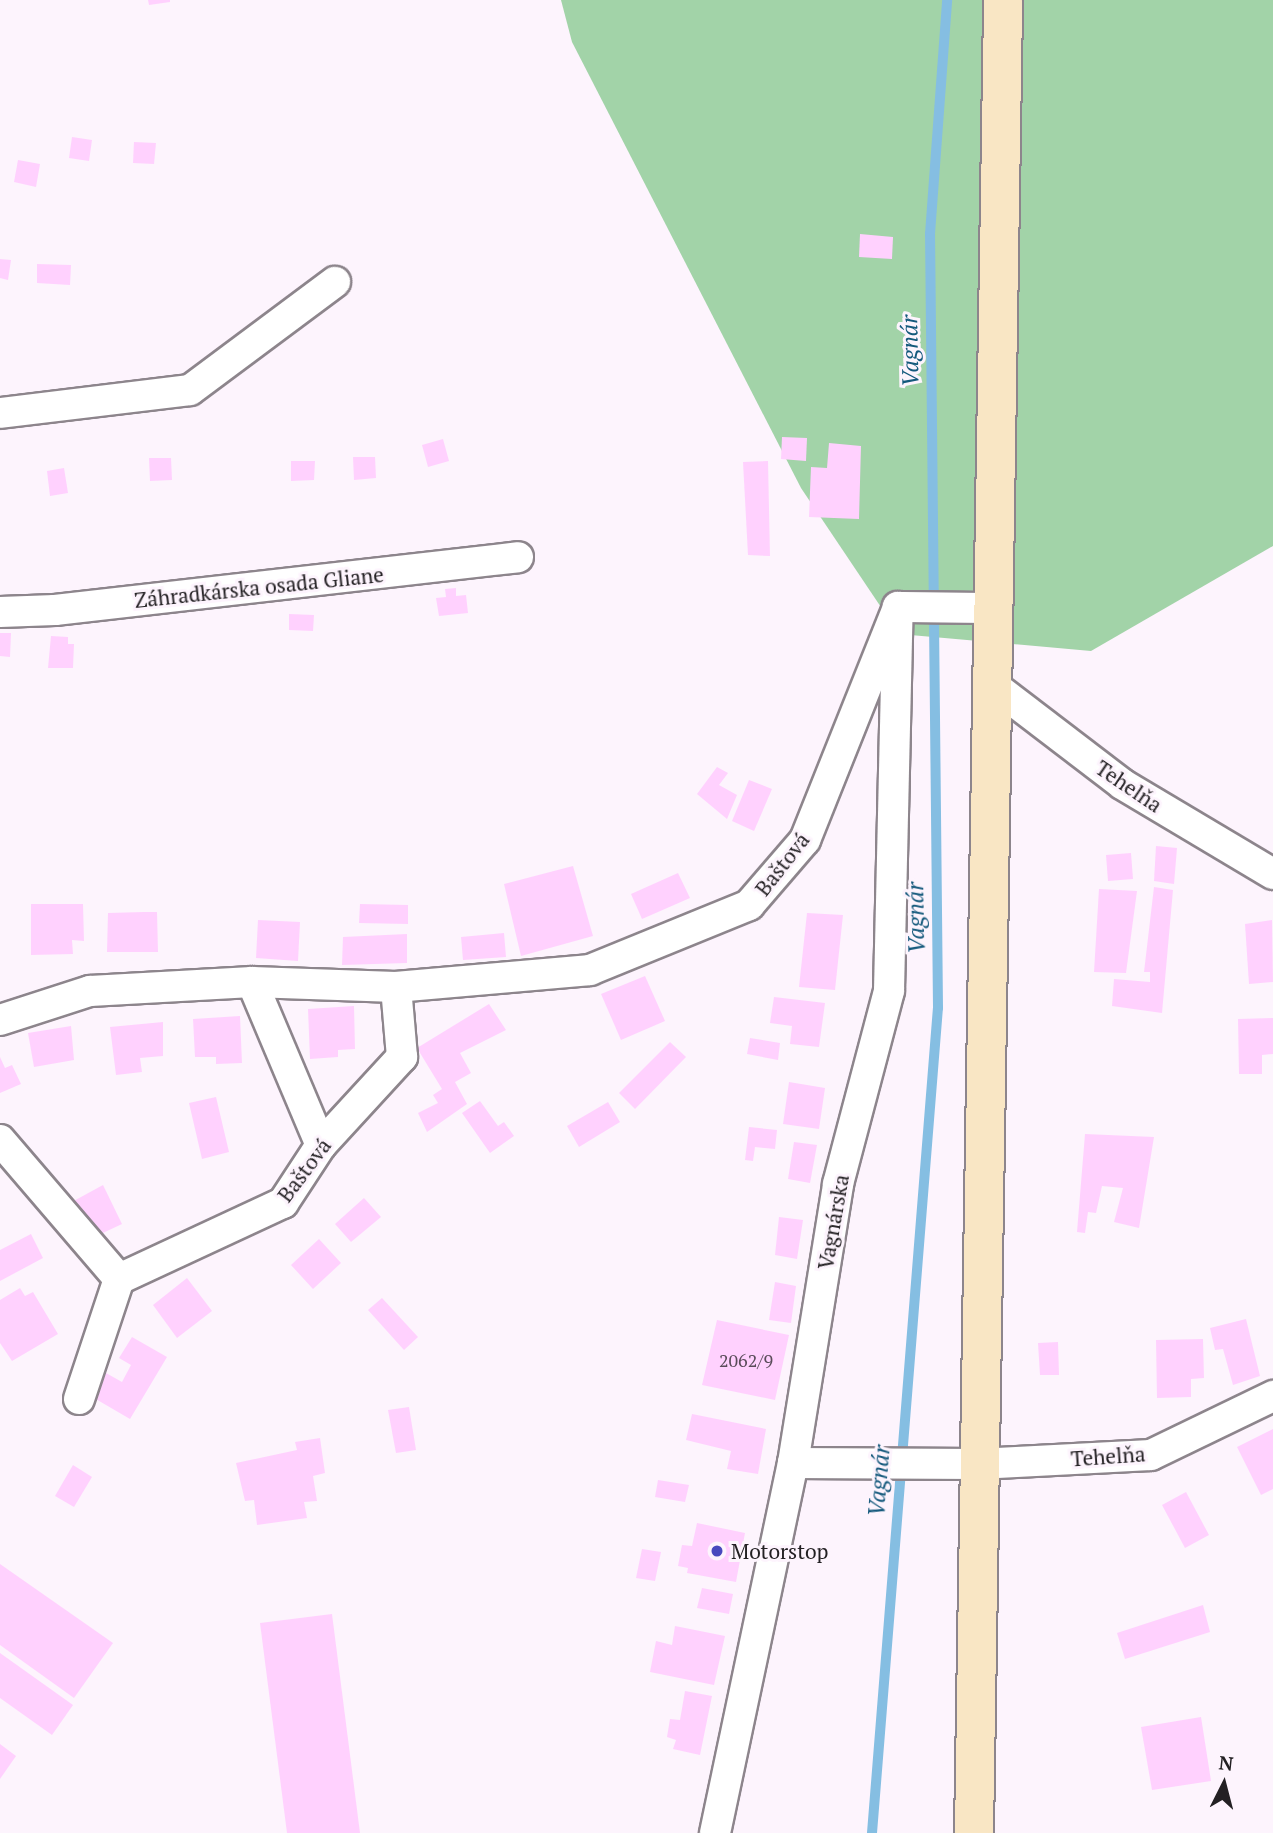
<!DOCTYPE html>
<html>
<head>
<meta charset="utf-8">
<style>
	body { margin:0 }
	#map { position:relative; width:1273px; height:1833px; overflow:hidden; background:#fdf4fd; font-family:"PT Serif",serif }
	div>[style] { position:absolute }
	.forest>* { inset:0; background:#a2d3a8 }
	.stream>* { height:10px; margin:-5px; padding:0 5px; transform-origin:5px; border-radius:5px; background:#85bee2 }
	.building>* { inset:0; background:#ffd1fe }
	.roads { filter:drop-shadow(2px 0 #8d858c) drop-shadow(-2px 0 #8d858c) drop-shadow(0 2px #8d858c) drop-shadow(0 -2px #8d858c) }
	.street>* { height:30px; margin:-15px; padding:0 15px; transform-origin:15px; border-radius:15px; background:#fff }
	.secondary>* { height:38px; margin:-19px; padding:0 19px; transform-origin:19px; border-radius:19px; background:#f9e6c4 }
	.dots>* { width:19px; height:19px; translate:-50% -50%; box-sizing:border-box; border:4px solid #fdf4fd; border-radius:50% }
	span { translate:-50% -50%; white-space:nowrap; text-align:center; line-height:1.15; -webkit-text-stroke:6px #fdf4fd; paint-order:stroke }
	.number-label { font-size:18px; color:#5a4c5a }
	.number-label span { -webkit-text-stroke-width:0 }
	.street-label { font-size:21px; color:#232023 }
	.poi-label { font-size:21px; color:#232023 }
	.left { translate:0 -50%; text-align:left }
	.water-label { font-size:23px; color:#14597c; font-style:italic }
	.north { position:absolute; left:1189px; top:1749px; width:70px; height:70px; -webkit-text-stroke:5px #fdf4fd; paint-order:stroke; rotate:6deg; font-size:19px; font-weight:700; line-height:28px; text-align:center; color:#232023 }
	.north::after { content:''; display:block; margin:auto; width:24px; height:32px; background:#232023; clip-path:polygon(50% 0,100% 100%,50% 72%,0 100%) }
</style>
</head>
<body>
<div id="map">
	<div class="forest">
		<div style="clip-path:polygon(561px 0,1273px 0,1273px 546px,1091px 651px,899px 634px,801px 488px,572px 42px)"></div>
	</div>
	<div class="stream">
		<div style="left:872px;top:1833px;width:828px;rotate:-85.43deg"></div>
		<div style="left:938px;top:1008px;width:774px;rotate:-90.59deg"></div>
		<div style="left:930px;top:234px;width:235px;rotate:-85.8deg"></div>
	</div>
	<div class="building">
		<div style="clip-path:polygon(148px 0,170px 0,170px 2px,149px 5px)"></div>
		<div style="clip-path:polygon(72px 137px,92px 140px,89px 161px,69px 158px)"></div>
		<div style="clip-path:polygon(134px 142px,156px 143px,154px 164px,133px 163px)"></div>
		<div style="clip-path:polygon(18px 160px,40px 164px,36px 187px,14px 182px)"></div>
		<div style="clip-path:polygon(860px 234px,893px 237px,892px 259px,859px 257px)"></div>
		<div style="clip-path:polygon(0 259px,11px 260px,8px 280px,0 278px)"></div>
		<div style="clip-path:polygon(37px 264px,71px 265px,70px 285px,37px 283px)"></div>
		<div style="clip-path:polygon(782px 437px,807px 438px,806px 461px,781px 459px)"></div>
		<div style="clip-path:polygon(443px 439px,449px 461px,428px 467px,422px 445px)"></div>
		<div style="clip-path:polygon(829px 443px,861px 446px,859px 519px,809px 517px,811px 467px,827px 468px)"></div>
		<div style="clip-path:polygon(353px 457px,375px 457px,376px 478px,354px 480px)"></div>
		<div style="clip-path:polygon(149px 458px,171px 458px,172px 480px,150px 481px)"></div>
		<div style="clip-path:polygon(291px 461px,315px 461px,314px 480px,291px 481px)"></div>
		<div style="clip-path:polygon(768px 461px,770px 556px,748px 555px,743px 462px)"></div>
		<div style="clip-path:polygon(64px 468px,68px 493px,50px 496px,47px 471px)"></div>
		<div style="clip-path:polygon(456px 588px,456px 596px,466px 595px,468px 613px,439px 616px,436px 598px,446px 597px,445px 589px)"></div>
		<div style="clip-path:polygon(289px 614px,314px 615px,313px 631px,289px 630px)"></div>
		<div style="clip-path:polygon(0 633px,11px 633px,10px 657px,0 656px)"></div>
		<div style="clip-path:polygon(51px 636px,68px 637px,68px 644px,74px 644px,73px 668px,48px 668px)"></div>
		<div style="clip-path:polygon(717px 767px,728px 773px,719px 785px,737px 795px,727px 819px,697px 794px)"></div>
		<div style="clip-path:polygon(749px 780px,772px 789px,754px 831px,732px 821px)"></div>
		<div style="clip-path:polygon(1156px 846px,1177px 848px,1174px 884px,1154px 881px)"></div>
		<div style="clip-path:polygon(1131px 853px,1133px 879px,1108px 881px,1106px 855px)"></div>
		<div style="clip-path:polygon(573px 866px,593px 936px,521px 956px,504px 884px)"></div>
		<div style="clip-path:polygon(678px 873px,690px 898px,642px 919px,631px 894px)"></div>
		<div style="clip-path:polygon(1154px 887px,1173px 890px,1162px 1013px,1112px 1006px,1114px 979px,1150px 982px,1150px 972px,1144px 972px)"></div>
		<div style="clip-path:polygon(1099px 889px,1137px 891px,1126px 973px,1094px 972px)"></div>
		<div style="clip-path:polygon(31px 904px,83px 904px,84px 941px,72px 940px,73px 954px,31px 955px)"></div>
		<div style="clip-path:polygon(360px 904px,408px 905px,408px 924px,359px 923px)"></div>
		<div style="clip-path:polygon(144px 912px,157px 912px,158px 952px,107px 952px,108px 913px)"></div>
		<div style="clip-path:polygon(807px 913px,843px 915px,835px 990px,799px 987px)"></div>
		<div style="clip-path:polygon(258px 920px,300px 922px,298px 961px,256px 958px)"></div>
		<div style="clip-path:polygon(1272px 920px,1273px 982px,1249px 984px,1245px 924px)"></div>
		<div style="clip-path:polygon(504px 933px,506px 957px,463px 960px,461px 937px)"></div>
		<div style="clip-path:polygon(407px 934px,407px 963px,342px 965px,343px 937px)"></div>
		<div style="clip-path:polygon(645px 976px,665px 1021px,621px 1040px,601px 994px)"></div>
		<div style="clip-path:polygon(774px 997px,825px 1003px,819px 1047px,790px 1044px,792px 1026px,770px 1023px)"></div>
		<div style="clip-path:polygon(489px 1004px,506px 1030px,460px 1053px,471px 1073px,455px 1082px,467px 1104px,427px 1132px,418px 1113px,438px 1103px,433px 1095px,442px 1089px,417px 1048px)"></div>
		<div style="clip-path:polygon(354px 1006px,355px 1049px,338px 1050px,338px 1057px,310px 1059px,308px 1009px)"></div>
		<div style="clip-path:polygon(240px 1016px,242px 1063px,216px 1064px,216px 1057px,195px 1057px,193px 1019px)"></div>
		<div style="clip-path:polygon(1273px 1018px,1273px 1054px,1262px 1055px,1262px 1074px,1239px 1074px,1238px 1019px)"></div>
		<div style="clip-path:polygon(163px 1022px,163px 1056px,140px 1058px,142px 1072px,116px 1075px,110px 1027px)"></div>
		<div style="clip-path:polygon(71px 1026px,74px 1060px,34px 1067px,28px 1033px)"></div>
		<div style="clip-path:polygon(750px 1038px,780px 1043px,778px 1060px,747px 1054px)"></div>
		<div style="clip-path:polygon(670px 1042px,686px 1057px,635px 1109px,619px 1093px)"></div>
		<div style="clip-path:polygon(0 1057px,5px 1068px,12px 1065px,21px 1084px,0 1093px)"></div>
		<div style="clip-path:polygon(789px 1082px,825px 1088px,819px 1129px,783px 1124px)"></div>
		<div style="clip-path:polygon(216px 1097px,229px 1152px,202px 1159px,189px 1103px)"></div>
		<div style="clip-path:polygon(480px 1101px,498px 1126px,504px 1122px,514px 1136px,490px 1153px,462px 1113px)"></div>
		<div style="clip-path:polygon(608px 1102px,620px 1122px,579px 1147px,567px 1126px)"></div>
		<div style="clip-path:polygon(749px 1127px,777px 1130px,775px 1149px,755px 1147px,753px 1161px,745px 1160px)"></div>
		<div style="clip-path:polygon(1085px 1134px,1154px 1137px,1139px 1228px,1114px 1222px,1123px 1188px,1102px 1186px,1096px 1213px,1088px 1212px,1085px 1233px,1077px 1232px)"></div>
		<div style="clip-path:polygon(794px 1142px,817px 1145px,810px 1183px,788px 1179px)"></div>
		<div style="clip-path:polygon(103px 1185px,122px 1224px,88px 1240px,70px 1203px)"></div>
		<div style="clip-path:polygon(364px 1198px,381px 1217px,351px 1242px,335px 1224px)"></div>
		<div style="clip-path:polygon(779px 1217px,803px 1220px,797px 1259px,775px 1255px)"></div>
		<div style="clip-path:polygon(31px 1234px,43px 1258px,0 1281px,0 1250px)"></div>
		<div style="clip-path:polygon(319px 1239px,341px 1263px,313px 1289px,291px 1265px)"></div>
		<div style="clip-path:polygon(187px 1278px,212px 1311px,177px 1338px,153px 1305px)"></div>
		<div style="clip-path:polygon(775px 1282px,796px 1286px,791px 1323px,769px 1320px)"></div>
		<div style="clip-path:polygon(20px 1288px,25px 1296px,33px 1292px,58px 1334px,12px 1361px,0 1343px,0 1300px)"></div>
		<div style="clip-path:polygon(382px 1298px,418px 1337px,404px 1350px,368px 1310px)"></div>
		<div style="clip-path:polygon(1246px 1319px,1260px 1376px,1233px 1385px,1223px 1349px,1215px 1350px,1210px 1328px)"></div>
		<div style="clip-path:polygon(717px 1320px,789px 1335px,775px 1400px,702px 1385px)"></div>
		<div style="clip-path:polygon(132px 1337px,167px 1357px,130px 1419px,94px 1398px,106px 1373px,122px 1382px,131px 1365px,119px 1358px)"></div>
		<div style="clip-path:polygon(1203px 1339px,1204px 1378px,1191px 1379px,1191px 1397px,1157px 1398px,1156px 1340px)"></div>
		<div style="clip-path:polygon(1058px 1342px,1059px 1375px,1040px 1375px,1038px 1343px)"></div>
		<div style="clip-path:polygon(409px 1407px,416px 1450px,396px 1453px,388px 1410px)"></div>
		<div style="clip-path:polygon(692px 1414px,766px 1429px,758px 1474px,727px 1469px,731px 1451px,686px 1440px)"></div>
		<div style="clip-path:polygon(1273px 1429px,1273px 1489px,1261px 1495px,1237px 1447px)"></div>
		<div style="clip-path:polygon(320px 1438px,325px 1473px,313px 1476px,317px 1501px,304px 1502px,307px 1518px,257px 1525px,254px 1500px,245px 1501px,236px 1463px,297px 1450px,295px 1442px)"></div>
		<div style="clip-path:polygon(73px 1465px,92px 1477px,74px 1507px,55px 1496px)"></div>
		<div style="clip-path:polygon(658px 1480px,689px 1485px,685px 1502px,655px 1497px)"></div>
		<div style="clip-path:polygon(1186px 1492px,1209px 1535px,1185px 1548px,1162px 1505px)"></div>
		<div style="clip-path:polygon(697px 1523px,745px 1533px,736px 1582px,687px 1573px,688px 1568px,678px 1566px,682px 1545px,692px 1546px)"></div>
		<div style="clip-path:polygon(642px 1549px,661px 1552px,655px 1581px,636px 1578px)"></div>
		<div style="clip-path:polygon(0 1564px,113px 1643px,74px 1698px,0 1645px)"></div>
		<div style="clip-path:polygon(702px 1588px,733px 1594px,729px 1614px,697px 1608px)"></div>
		<div style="clip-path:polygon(1203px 1605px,1210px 1632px,1125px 1659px,1117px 1633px)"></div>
		<div style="clip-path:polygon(332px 1614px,360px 1833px,287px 1833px,260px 1623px)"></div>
		<div style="clip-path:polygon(675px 1626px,725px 1636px,714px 1685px,650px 1672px,656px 1641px,672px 1645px)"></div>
		<div style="clip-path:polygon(0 1653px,73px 1705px,52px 1735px,0 1698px)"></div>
		<div style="clip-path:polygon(685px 1691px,712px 1696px,700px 1755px,673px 1749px,676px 1740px,667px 1737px,670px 1719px,680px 1720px)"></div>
		<div style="clip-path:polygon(1201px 1717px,1211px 1781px,1152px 1790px,1141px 1727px)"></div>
		<div style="clip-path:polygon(0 1744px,16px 1756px,0 1779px)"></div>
	</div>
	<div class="roads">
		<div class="street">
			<div style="left:0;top:413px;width:191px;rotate:-6.9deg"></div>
			<div style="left:190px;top:390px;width:181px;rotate:-36.7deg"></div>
			<div style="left:0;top:612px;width:55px;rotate:-2.1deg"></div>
			<div style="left:55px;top:610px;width:466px;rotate:-6.5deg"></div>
			<div style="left:994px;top:686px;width:161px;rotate:37.4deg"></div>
			<div style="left:1122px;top:784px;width:176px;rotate:30.8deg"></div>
			<div style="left:252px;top:982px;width:177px;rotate:67.1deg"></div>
			<div style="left:0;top:1020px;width:95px;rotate:-17.9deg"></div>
			<div style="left:90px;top:991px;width:162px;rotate:-3.2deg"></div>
			<div style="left:252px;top:982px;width:144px;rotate:2deg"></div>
			<div style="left:396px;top:987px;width:195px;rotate:-5deg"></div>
			<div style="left:590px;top:970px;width:172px;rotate:-22.2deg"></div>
			<div style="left:749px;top:905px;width:86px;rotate:-49.3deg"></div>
			<div style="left:805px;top:840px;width:251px;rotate:-68.2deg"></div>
			<div style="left:898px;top:607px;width:93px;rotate:0.6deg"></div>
			<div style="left:0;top:1140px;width:183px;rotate:49.4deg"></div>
			<div style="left:79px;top:1399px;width:126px;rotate:-71.6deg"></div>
			<div style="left:119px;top:1279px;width:181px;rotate:-24.9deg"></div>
			<div style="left:283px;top:1203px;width:69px;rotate:-56.8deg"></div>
			<div style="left:321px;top:1145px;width:120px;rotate:-47.4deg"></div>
			<div style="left:402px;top:1057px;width:70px;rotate:-94.9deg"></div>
			<div style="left:793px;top:1463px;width:185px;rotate:0.3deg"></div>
			<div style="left:978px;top:1464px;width:173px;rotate:-3deg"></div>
			<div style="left:1151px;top:1455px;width:136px;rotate:-25.8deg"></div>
			<div style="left:715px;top:1833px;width:378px;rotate:-78.1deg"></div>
			<div style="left:793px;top:1463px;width:283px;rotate:-80.8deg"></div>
			<div style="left:838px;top:1184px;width:200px;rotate:-75.2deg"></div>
			<div style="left:889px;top:991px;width:384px;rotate:-88.7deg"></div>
		</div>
		<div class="secondary">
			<div style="left:974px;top:1833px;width:1833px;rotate:-89.09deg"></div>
		</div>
	</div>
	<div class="dots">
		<div style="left:717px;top:1551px;background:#4849be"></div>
	</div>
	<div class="number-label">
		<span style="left:746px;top:1360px">2062/9</span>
	</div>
	<div class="street-label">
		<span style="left:259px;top:587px;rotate:-6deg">Záhradkárska osada Gliane</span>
		<span style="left:1129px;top:786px;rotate:34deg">Tehelňa</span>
		<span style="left:782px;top:864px;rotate:-52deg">Baštová</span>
		<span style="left:304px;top:1170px;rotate:-53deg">Baštová</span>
		<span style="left:833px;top:1222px;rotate:-80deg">Vagnárska</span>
		<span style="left:1108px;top:1456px;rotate:-4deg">Tehelňa</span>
	</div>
	<div class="poi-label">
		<span class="left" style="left:731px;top:1551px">Motorstop</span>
	</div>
	<div class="water-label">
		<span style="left:910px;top:351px;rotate:-91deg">Vagnár</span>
		<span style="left:916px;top:918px;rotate:-91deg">Vagnár</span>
		<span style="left:879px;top:1481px;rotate:-85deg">Vagnár</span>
	</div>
	<div class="north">N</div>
</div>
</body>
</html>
